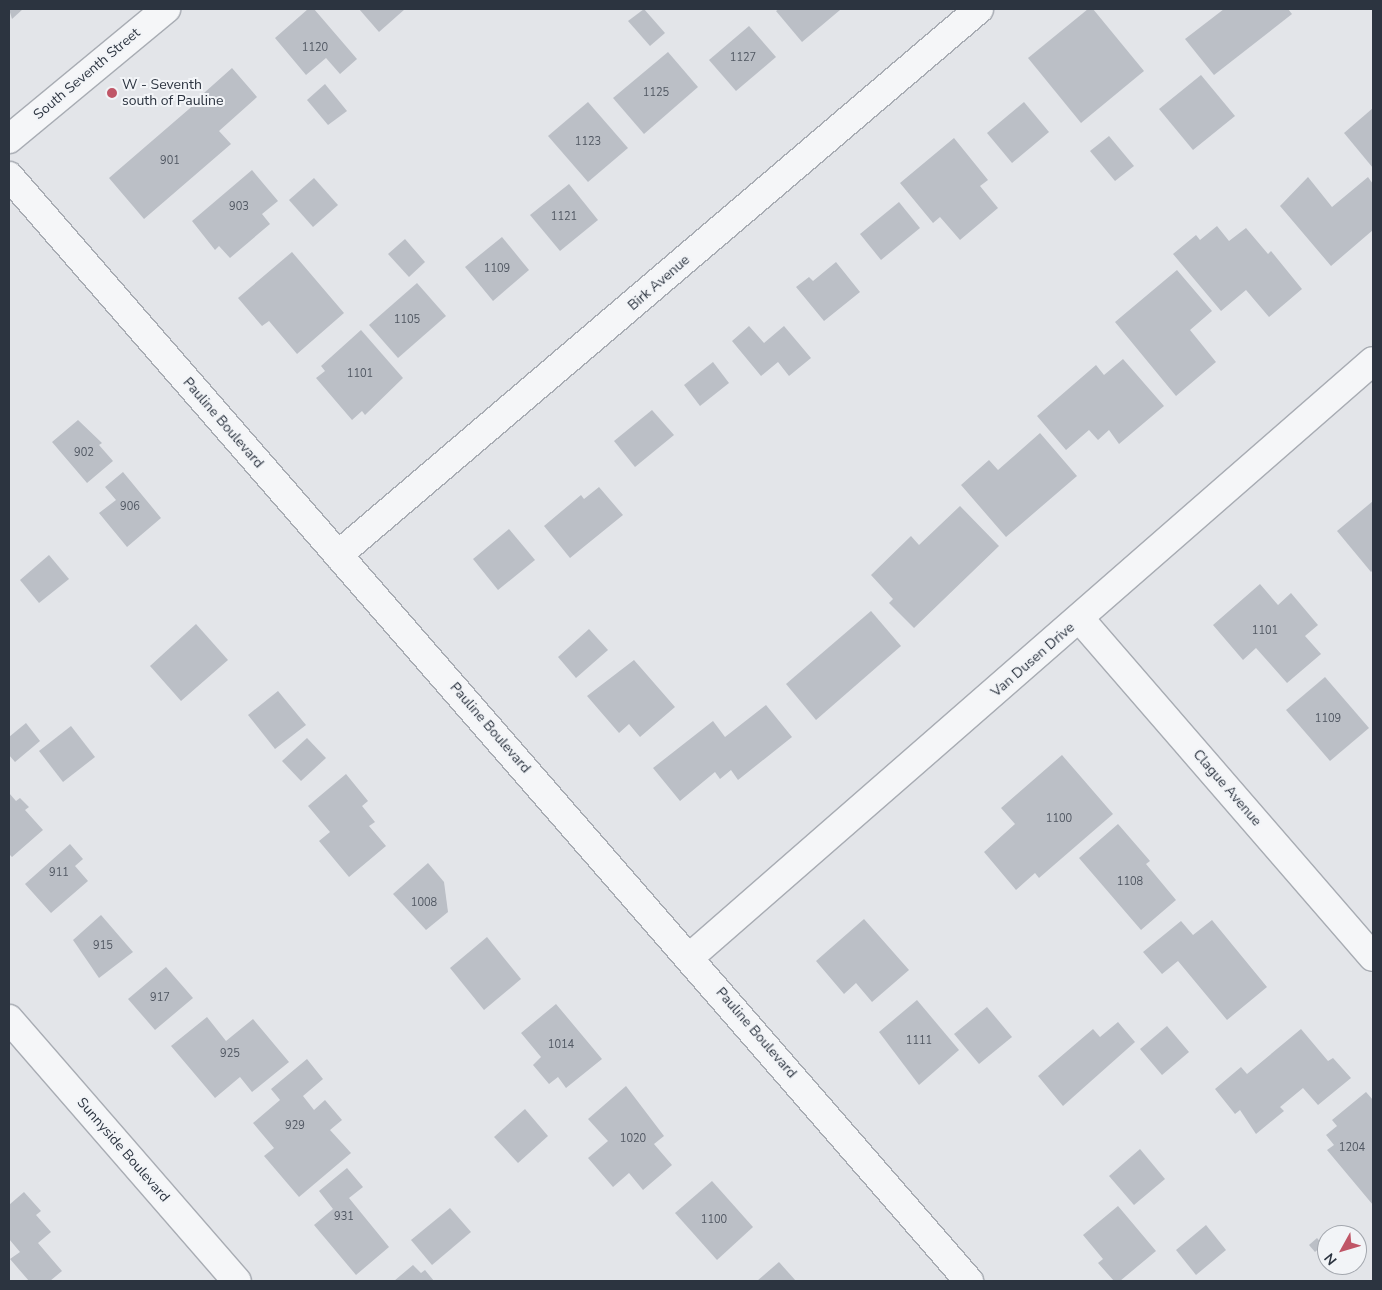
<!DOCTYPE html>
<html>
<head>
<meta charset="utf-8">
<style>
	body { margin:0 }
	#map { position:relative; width:1382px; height:1290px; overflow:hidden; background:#e3e5e9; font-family:"Nunito Sans",sans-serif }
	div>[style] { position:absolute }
	.building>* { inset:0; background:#bbbfc6 }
	.roads { filter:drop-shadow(1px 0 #a8acb3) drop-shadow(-1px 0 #a8acb3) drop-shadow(0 1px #a8acb3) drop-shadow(0 -1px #a8acb3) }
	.minor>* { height:28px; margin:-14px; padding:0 14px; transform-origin:14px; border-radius:14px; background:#f5f6f8 }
	.tertiary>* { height:28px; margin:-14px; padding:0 14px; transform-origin:14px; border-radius:14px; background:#f5f6f8 }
	.dots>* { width:14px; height:14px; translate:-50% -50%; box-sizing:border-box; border:2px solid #f2f4f7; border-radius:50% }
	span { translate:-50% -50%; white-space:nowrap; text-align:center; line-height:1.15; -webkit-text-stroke:4px #f2f4f7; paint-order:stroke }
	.number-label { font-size:11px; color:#505762 }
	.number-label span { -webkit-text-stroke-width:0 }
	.street-label { font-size:14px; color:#2c3440 }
	.poi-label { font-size:14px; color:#2c3440 }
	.left { translate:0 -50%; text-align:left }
	.frame { position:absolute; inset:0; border:10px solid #2c3440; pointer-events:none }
	.north { position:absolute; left:1317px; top:1225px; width:50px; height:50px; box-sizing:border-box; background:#f2f4f7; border:1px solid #a3a7ae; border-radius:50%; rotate:231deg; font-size:14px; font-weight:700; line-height:20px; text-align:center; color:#2c3440 }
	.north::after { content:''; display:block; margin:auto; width:18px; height:22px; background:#c05667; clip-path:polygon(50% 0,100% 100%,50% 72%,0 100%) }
</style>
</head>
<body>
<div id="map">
	<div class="building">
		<div style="clip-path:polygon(9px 9px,23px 9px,12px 19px)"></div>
		<div style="clip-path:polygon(308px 9px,314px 9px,357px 59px,340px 74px,326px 58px,306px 75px,275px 38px)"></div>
		<div style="clip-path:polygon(359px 9px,405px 9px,379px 32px)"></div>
		<div style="clip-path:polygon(644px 9px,665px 33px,650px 46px,628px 21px)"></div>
		<div style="clip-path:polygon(779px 9px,838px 9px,840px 10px,802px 42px,776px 11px)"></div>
		<div style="clip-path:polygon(1088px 9px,1093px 9px,1144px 71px,1081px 123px,1028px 58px)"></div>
		<div style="clip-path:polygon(1224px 9px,1288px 9px,1292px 14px,1214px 75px,1185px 39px)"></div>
		<div style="clip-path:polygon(749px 26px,776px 57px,736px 91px,709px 60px)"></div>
		<div style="clip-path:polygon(668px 52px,698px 87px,644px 134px,613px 98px)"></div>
		<div style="clip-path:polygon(232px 68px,257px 97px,219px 131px,231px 144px,144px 219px,109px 178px,196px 103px,197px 107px,209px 98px,204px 93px)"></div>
		<div style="clip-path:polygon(1201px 75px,1235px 116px,1193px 150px,1159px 109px)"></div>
		<div style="clip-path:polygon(325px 84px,347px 111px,328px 125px,307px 100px)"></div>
		<div style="clip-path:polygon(588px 102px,628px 148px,588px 182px,548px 136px)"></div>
		<div style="clip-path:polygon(1024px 102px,1049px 132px,1012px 163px,987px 133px)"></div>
		<div style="clip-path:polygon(1373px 108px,1373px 168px,1344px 133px)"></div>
		<div style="clip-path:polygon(1109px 136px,1134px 166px,1115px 181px,1090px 151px)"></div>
		<div style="clip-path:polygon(954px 138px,988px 180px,980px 186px,998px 208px,960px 240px,940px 217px,933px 223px,900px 183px)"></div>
		<div style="clip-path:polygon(252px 170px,278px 201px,262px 214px,270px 224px,230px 258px,219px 246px,215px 250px,192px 221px)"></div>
		<div style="clip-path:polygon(1308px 177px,1332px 207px,1368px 177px,1373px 184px,1373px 230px,1331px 266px,1280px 206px)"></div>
		<div style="clip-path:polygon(314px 178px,338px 205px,313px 227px,289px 200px)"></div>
		<div style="clip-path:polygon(569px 184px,598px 220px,560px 251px,530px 215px)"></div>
		<div style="clip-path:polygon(899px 202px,920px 228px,881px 260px,860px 234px)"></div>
		<div style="clip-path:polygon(1217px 226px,1229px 241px,1246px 228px,1268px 254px,1271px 251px,1302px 289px,1269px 317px,1246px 290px,1221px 311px,1173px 254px,1196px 235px,1200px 240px)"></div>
		<div style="clip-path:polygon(502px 237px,529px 270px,493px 301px,465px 267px)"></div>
		<div style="clip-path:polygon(405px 239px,425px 262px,409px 277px,388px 254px)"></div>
		<div style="clip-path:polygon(292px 252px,344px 313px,297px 354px,269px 321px,262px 326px,238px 298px)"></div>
		<div style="clip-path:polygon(836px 262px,860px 292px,824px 321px,796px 287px,809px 277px,813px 281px)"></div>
		<div style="clip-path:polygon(1177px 270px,1212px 311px,1190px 330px,1216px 362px,1176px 396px,1115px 322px)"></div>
		<div style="clip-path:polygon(417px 283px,446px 316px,398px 358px,369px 325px)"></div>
		<div style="clip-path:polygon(749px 326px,764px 343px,784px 326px,811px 358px,789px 376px,778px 362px,761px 376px,732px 341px)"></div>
		<div style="clip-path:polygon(361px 330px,403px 378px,365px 415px,362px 411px,352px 420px,316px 378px,325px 371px,321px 366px)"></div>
		<div style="clip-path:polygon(1123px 359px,1164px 406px,1119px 444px,1109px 430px,1098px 440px,1089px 430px,1066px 450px,1037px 416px,1096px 365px,1104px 375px)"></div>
		<div style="clip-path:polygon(713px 362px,729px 383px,700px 406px,684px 385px)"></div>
		<div style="clip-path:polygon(652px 410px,674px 435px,635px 467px,614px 441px)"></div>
		<div style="clip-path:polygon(78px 420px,102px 443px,99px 445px,113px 461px,87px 483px,52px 442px)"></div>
		<div style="clip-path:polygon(1040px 433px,1077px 476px,1006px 537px,961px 485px,989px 460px,998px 470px)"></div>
		<div style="clip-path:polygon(123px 472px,161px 518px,127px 547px,99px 513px,116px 500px,105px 487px)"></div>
		<div style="clip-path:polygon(599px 487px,623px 515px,570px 558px,544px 526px,581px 495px,584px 499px)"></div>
		<div style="clip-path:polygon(1373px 501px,1373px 570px,1371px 572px,1337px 531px)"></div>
		<div style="clip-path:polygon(960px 506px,999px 546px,914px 628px,889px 603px,893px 599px,871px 575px,911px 536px,919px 545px)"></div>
		<div style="clip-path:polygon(509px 529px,535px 560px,498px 590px,473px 559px)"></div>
		<div style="clip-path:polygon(49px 555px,69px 579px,39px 603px,20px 580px)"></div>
		<div style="clip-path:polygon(1260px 584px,1278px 605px,1291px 593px,1318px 625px,1305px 636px,1321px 654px,1287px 683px,1256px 648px,1243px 660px,1213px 625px)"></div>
		<div style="clip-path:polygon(871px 611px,901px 646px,816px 720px,786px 684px)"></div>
		<div style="clip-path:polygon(196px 624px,228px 660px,181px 701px,150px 666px)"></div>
		<div style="clip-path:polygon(589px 629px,608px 650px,576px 678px,558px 657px)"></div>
		<div style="clip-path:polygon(634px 660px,675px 707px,640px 737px,629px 724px,619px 733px,587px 696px)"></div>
		<div style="clip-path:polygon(1325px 677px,1369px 728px,1330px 761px,1286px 710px)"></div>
		<div style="clip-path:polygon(278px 691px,306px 725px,275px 749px,248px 715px)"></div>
		<div style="clip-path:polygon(766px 705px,792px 737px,738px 780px,731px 770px,720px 779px,715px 772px,680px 801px,653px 768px,713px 721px,725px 737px)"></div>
		<div style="clip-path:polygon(26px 723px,40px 741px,15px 762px,9px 755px,9px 737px)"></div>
		<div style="clip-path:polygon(71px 726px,95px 757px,63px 782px,39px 751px)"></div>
		<div style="clip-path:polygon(307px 738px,326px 758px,301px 781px,282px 761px)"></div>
		<div style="clip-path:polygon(1062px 755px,1113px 814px,1039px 878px,1035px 873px,1016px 890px,984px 852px,1015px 824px,1001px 808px)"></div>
		<div style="clip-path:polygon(346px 774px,368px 801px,362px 806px,375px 822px,369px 826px,386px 846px,349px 877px,319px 841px,330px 832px,308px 806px)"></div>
		<div style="clip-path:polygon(9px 793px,16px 801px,20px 798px,29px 807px,25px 810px,43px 830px,12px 857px,9px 854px)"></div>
		<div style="clip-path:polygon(1118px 824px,1150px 861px,1146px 864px,1176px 900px,1141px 930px,1079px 858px)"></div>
		<div style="clip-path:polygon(70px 844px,83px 859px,75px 866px,88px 881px,51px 913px,25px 884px)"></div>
		<div style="clip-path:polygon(428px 863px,444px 882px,448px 912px,426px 930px,393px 894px)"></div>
		<div style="clip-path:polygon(101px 915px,133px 952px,99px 978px,73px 940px)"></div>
		<div style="clip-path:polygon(864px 919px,909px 970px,872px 1002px,856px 983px,844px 994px,816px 961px)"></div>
		<div style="clip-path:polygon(1212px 920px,1267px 987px,1227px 1020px,1178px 961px,1162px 974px,1143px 952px,1181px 921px,1193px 935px)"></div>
		<div style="clip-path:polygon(487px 937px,521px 979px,484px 1010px,450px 968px)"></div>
		<div style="clip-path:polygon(166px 967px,193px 998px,155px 1030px,128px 999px)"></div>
		<div style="clip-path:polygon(917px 1000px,959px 1050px,919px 1085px,879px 1032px)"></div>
		<div style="clip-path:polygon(556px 1004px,602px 1059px,566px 1088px,558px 1077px,549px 1084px,533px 1065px,541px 1057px,521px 1033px)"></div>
		<div style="clip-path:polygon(987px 1007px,1012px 1037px,979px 1064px,954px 1034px)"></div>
		<div style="clip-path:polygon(207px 1017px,226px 1041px,253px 1019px,289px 1062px,252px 1092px,240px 1077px,215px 1098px,171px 1046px)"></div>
		<div style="clip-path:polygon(1118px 1022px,1135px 1042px,1063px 1106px,1038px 1076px,1093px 1029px,1100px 1037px)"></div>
		<div style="clip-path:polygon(1167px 1026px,1189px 1052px,1162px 1075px,1140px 1049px)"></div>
		<div style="clip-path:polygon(1301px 1029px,1328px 1061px,1333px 1058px,1351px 1078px,1318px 1105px,1303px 1088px,1280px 1107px,1284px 1111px,1256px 1134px,1240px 1110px,1235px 1114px,1215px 1089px,1241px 1067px,1247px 1074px)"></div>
		<div style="clip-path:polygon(307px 1059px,323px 1079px,303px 1096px,314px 1110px,325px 1100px,342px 1120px,330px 1130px,351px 1153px,299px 1197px,264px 1156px,274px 1148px,253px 1123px,280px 1100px,271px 1089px)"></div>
		<div style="clip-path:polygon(626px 1086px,664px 1136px,654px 1144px,672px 1165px,643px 1190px,629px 1173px,613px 1187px,588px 1158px,608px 1141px,588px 1119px)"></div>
		<div style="clip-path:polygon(1366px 1092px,1373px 1100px,1373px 1205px,1327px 1150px,1334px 1145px,1326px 1135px,1337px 1126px,1332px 1120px)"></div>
		<div style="clip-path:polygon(525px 1109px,548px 1136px,518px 1163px,494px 1137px)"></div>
		<div style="clip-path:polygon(1140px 1149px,1165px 1179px,1134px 1205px,1109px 1176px)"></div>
		<div style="clip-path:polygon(347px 1168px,363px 1187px,349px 1198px,389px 1247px,356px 1275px,314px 1225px,333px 1209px,319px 1191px)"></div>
		<div style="clip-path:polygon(712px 1181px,753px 1227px,717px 1260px,675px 1213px)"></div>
		<div style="clip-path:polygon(24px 1192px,41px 1211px,36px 1215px,51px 1232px,38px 1243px,62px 1271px,50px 1281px,29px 1281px,10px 1259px,20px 1252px,9px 1239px,9px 1205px)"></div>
		<div style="clip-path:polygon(1118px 1206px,1156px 1251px,1120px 1281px,1114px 1281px,1098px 1263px,1103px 1259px,1083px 1235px)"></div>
		<div style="clip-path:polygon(450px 1208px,471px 1232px,432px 1265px,411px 1240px)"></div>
		<div style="clip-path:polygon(1206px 1225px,1226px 1250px,1196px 1275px,1176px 1250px)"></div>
		<div style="clip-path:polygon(1317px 1238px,1323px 1245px,1315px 1252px,1309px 1245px)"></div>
		<div style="clip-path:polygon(779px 1262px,796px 1281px,757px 1281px)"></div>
		<div style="clip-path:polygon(413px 1265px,421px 1273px,425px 1270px,434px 1281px,394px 1281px)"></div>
	</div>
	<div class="roads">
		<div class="minor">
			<div style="left:338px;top:555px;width:842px;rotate:-40.42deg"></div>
			<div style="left:1080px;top:619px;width:447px;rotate:49.1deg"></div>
			<div style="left:690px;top:957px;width:906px;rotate:-41.11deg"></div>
			<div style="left:9px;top:1019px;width:347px;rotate:49deg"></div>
		</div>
		<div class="tertiary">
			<div style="left:9px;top:139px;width:204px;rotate:-39.6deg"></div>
			<div style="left:9px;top:176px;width:1464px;rotate:49.02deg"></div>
		</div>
	</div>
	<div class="dots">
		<div style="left:112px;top:93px;background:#c05667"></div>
	</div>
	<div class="number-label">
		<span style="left:315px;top:48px">1120</span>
		<span style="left:743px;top:58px">1127</span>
		<span style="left:656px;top:93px">1125</span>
		<span style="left:588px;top:142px">1123</span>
		<span style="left:170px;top:161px">901</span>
		<span style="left:239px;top:207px">903</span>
		<span style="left:564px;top:217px">1121</span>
		<span style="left:497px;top:269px">1109</span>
		<span style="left:407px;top:320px">1105</span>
		<span style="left:360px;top:374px">1101</span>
		<span style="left:84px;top:453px">902</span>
		<span style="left:130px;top:507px">906</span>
		<span style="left:1265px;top:631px">1101</span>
		<span style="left:1328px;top:719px">1109</span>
		<span style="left:1059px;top:819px">1100</span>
		<span style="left:59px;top:873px">911</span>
		<span style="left:1130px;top:882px">1108</span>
		<span style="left:424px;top:903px">1008</span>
		<span style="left:103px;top:946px">915</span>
		<span style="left:160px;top:998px">917</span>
		<span style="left:919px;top:1041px">1111</span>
		<span style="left:561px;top:1045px">1014</span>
		<span style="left:230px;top:1054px">925</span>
		<span style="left:295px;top:1126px">929</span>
		<span style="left:633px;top:1139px">1020</span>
		<span style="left:1352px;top:1148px">1204</span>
		<span style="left:344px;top:1217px">931</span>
		<span style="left:714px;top:1220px">1100</span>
	</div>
	<div class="street-label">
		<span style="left:87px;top:74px;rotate:-40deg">South Seventh Street</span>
		<span style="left:659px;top:283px;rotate:-41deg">Birk Avenue</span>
		<span style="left:223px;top:423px;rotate:49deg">Pauline Boulevard</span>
		<span style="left:1033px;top:660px;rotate:-41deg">Van Dusen Drive</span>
		<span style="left:490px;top:728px;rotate:49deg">Pauline Boulevard</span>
		<span style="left:1227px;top:788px;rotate:49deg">Clague Avenue</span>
		<span style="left:756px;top:1033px;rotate:49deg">Pauline Boulevard</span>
		<span style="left:123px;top:1150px;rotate:49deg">Sunnyside Boulevard</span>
	</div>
	<div class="poi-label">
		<span class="left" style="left:122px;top:93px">W - Seventh<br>south of Pauline</span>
	</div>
	<div class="frame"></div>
	<div class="north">N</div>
</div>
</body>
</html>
